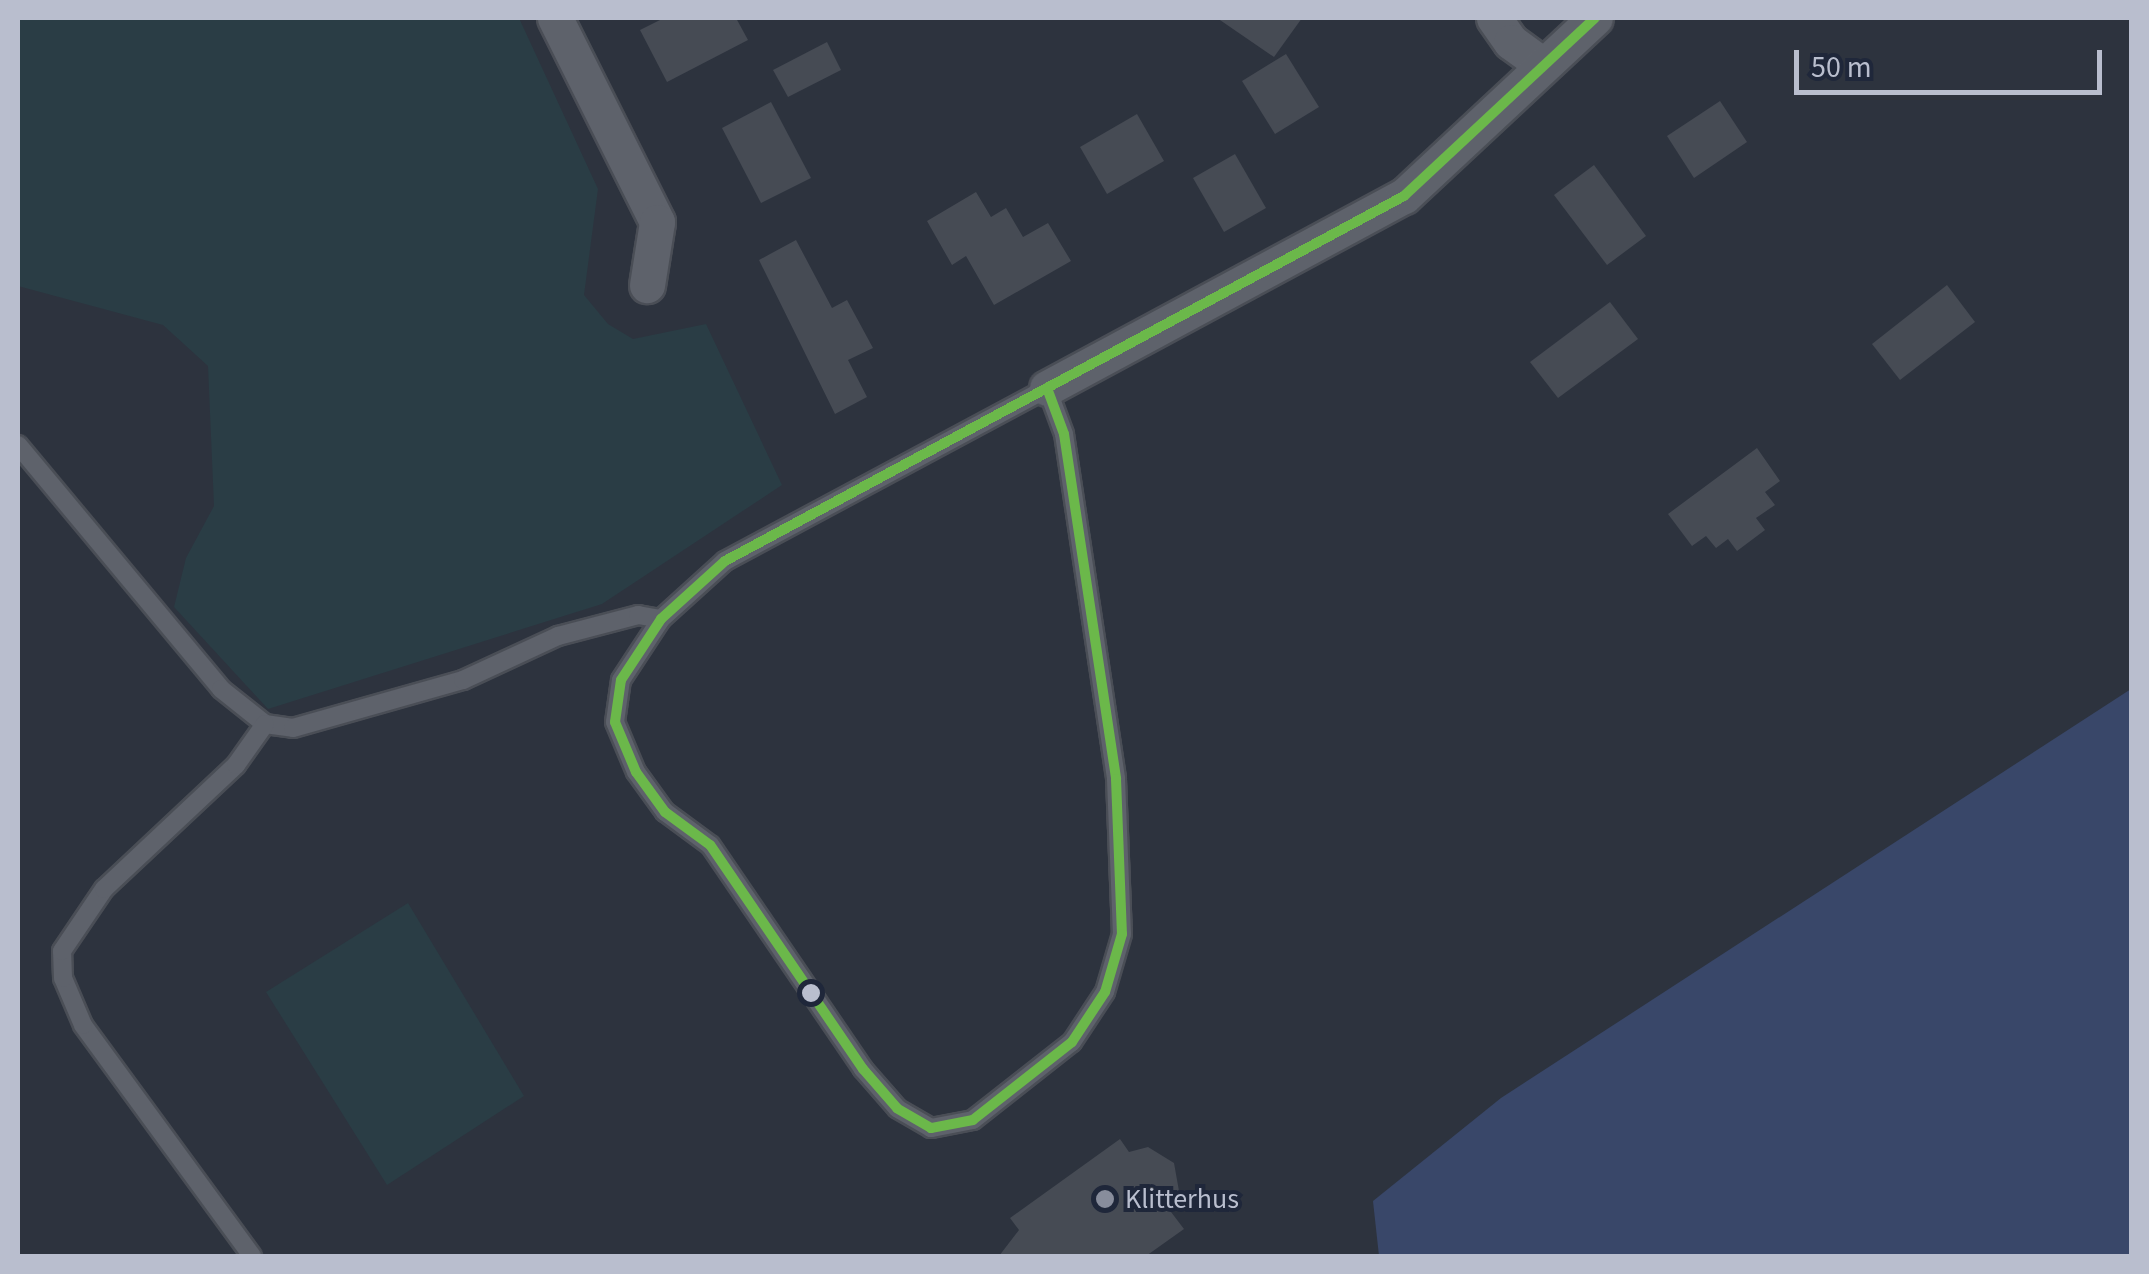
<!DOCTYPE html>
<html>
<head>
<meta charset="utf-8">
<style>
	body { margin:0 }
	#map { position:relative; width:2149px; height:1274px; overflow:hidden; background:#2d333e; font-family:"Source Sans 3",sans-serif }
	div>[style] { position:absolute }
	.green>* { inset:0; background:#2a3d45 }
	.water>* { inset:0; background:#394769 }
	.building>* { inset:0; background:#464b54 }
	.roads { filter:drop-shadow(2px 0 #4a4e56) drop-shadow(-2px 0 #4a4e56) drop-shadow(0 2px #4a4e56) drop-shadow(0 -2px #4a4e56) }
	.service>* { height:18px; margin:-9px; padding:0 9px; transform-origin:9px; border-radius:9px; background:#5e626b }
	.minor>* { height:35px; margin:-17.5px; padding:0 17.5px; transform-origin:17.5px; border-radius:17.5px; background:#5e626b }
	.bus-1>* { height:10px; margin:-5px; padding:0 5px; transform-origin:5px; border-radius:5px; background:#6bb84a }
	.dots>* { width:28px; height:28px; translate:-50% -50%; box-sizing:border-box; border:5px solid #1f273a; border-radius:50% }
	span { translate:-50% -50%; white-space:nowrap; text-align:center; line-height:1.15; -webkit-text-stroke:8px #1f273a; paint-order:stroke }
	.poi-label { font-size:28px; color:#b9bece }
	.left { translate:0 -50%; text-align:left }
	.frame { position:absolute; inset:0; border:20px solid #b9bece; pointer-events:none }
	.scale { position:absolute; left:1794px; top:50px; width:308px; height:45px; box-sizing:border-box; border:5px solid #b9bece; border-top:0; padding-left:12px; font-size:30px; line-height:35px; white-space:nowrap; color:#b9bece; -webkit-text-stroke:8px #1f273a; paint-order:stroke }
</style>
</head>
<body>
<div id="map">
	<div class="green">
		<div style="clip-path:polygon(18px 18px,519px 18px,598px 189px,584px 295px,608px 324px,633px 339px,706px 324px,782px 485px,602px 604px,268px 709px,174px 607px,186px 558px,214px 506px,208px 366px,163px 325px,18px 286px)"></div>
		<div style="clip-path:polygon(408px 903px,524px 1096px,387px 1185px,266px 992px)"></div>
	</div>
	<div class="water">
		<div style="clip-path:polygon(2131px 689px,2131px 1256px,1379px 1256px,1373px 1201px,1501px 1098px)"></div>
	</div>
	<div class="building">
		<div style="clip-path:polygon(664px 18px,736px 18px,748px 40px,667px 82px,640px 30px)"></div>
		<div style="clip-path:polygon(1217px 18px,1302px 18px,1274px 57px)"></div>
		<div style="clip-path:polygon(827px 42px,841px 70px,788px 97px,773px 70px)"></div>
		<div style="clip-path:polygon(1286px 54px,1319px 107px,1275px 134px,1242px 81px)"></div>
		<div style="clip-path:polygon(1720px 101px,1747px 142px,1694px 178px,1667px 136px)"></div>
		<div style="clip-path:polygon(771px 102px,811px 178px,761px 203px,722px 128px)"></div>
		<div style="clip-path:polygon(1137px 114px,1164px 161px,1107px 194px,1080px 147px)"></div>
		<div style="clip-path:polygon(1235px 154px,1266px 208px,1224px 232px,1193px 178px)"></div>
		<div style="clip-path:polygon(1594px 165px,1646px 236px,1607px 265px,1554px 195px)"></div>
		<div style="clip-path:polygon(976px 192px,991px 217px,1006px 208px,1023px 237px,1048px 223px,1071px 261px,994px 305px,966px 256px,952px 265px,927px 221px)"></div>
		<div style="clip-path:polygon(796px 240px,832px 308px,847px 300px,873px 348px,848px 360px,867px 397px,835px 414px,759px 260px)"></div>
		<div style="clip-path:polygon(1947px 285px,1975px 322px,1900px 380px,1872px 344px)"></div>
		<div style="clip-path:polygon(1610px 302px,1638px 339px,1558px 398px,1530px 362px)"></div>
		<div style="clip-path:polygon(1757px 448px,1780px 481px,1765px 492px,1775px 505px,1756px 518px,1765px 530px,1737px 551px,1728px 539px,1716px 548px,1706px 536px,1692px 546px,1668px 514px)"></div>
		<div style="clip-path:polygon(1120px 1139px,1129px 1152px,1148px 1147px,1174px 1163px,1179px 1191px,1168px 1208px,1184px 1229px,1146px 1256px,999px 1256px,1019px 1230px,1010px 1218px)"></div>
	</div>
	<div class="roads">
		<div class="service">
			<div style="left:1047px;top:388px;width:49px;rotate:69.7deg"></div>
			<div style="left:1064px;top:434px;width:349px;rotate:81.4deg"></div>
			<div style="left:1116px;top:779px;width:155px;rotate:87.8deg"></div>
			<div style="left:1122px;top:934px;width:60px;rotate:106.3deg"></div>
			<div style="left:1105px;top:992px;width:60px;rotate:123.4deg"></div>
			<div style="left:1072px;top:1042px;width:126px;rotate:141.8deg"></div>
			<div style="left:973px;top:1120px;width:43px;rotate:169.2deg"></div>
			<div style="left:931px;top:1128px;width:39px;rotate:-150deg"></div>
			<div style="left:897px;top:1108px;width:52px;rotate:-131.1deg"></div>
			<div style="left:863px;top:1069px;width:271px;rotate:-124.3deg"></div>
			<div style="left:710px;top:845px;width:56px;rotate:-143.7deg"></div>
			<div style="left:665px;top:812px;width:49px;rotate:-125.9deg"></div>
			<div style="left:636px;top:772px;width:54px;rotate:-112.8deg"></div>
			<div style="left:615px;top:722px;width:42px;rotate:-81.9deg"></div>
			<div style="left:621px;top:680px;width:73px;rotate:-56.7deg"></div>
			<div style="left:661px;top:619px;width:86px;rotate:-42.2deg"></div>
			<div style="left:725px;top:561px;width:366px;rotate:-28.2deg"></div>
			<div style="left:18px;top:445px;width:317px;rotate:50.2deg"></div>
			<div style="left:221px;top:689px;width:56px;rotate:38.5deg"></div>
			<div style="left:265px;top:724px;width:28px;rotate:8deg"></div>
			<div style="left:293px;top:728px;width:177px;rotate:-15.8deg"></div>
			<div style="left:463px;top:680px;width:105px;rotate:-24.9deg"></div>
			<div style="left:558px;top:636px;width:83px;rotate:-14.7deg"></div>
			<div style="left:638px;top:615px;width:23px;rotate:10deg"></div>
			<div style="left:252px;top:1256px;width:286px;rotate:-126.2deg"></div>
			<div style="left:83px;top:1025px;width:51px;rotate:-113.1deg"></div>
			<div style="left:63px;top:978px;width:27px;rotate:-92deg"></div>
			<div style="left:62px;top:951px;width:75px;rotate:-55.9deg"></div>
			<div style="left:104px;top:889px;width:181px;rotate:-43.2deg"></div>
			<div style="left:236px;top:765px;width:50px;rotate:-54.7deg"></div>
		</div>
		<div class="minor">
			<div style="left:555px;top:18px;width:228px;rotate:63.4deg"></div>
			<div style="left:657px;top:222px;width:64px;rotate:99deg"></div>
			<div style="left:1494px;top:18px;width:29px;rotate:55deg"></div>
			<div style="left:1511px;top:42px;width:36px;rotate:36deg"></div>
			<div style="left:1047px;top:388px;width:405px;rotate:-28.3deg"></div>
			<div style="left:1404px;top:196px;width:261px;rotate:-43deg"></div>
		</div>
	</div>
	<div class="bus-1">
		<div style="left:1047px;top:388px;width:49px;rotate:69.7deg"></div>
		<div style="left:1064px;top:434px;width:349px;rotate:81.4deg"></div>
		<div style="left:1116px;top:779px;width:155px;rotate:87.8deg"></div>
		<div style="left:1122px;top:934px;width:60px;rotate:106.3deg"></div>
		<div style="left:1105px;top:992px;width:60px;rotate:123.4deg"></div>
		<div style="left:1072px;top:1042px;width:126px;rotate:141.8deg"></div>
		<div style="left:973px;top:1120px;width:43px;rotate:169.2deg"></div>
		<div style="left:931px;top:1128px;width:39px;rotate:-150deg"></div>
		<div style="left:897px;top:1108px;width:52px;rotate:-131.1deg"></div>
		<div style="left:863px;top:1069px;width:271px;rotate:-124.3deg"></div>
		<div style="left:710px;top:845px;width:56px;rotate:-143.7deg"></div>
		<div style="left:665px;top:812px;width:49px;rotate:-125.9deg"></div>
		<div style="left:636px;top:772px;width:54px;rotate:-112.8deg"></div>
		<div style="left:615px;top:722px;width:42px;rotate:-81.9deg"></div>
		<div style="left:621px;top:680px;width:73px;rotate:-56.7deg"></div>
		<div style="left:661px;top:619px;width:86px;rotate:-42.2deg"></div>
		<div style="left:725px;top:561px;width:771px;rotate:-28.26deg"></div>
		<div style="left:1404px;top:196px;width:261px;rotate:-43deg"></div>
	</div>
	<div class="dots">
		<div style="left:811px;top:993px;background:#b9bece"></div>
		<div style="left:1105px;top:1199px;background:#888d9c"></div>
	</div>
	<div class="poi-label">
		<span class="left" style="left:1125px;top:1199px">Klitterhus</span>
	</div>
	<div class="frame"></div>
	<div class="scale">50 m</div>
</div>
</body>
</html>
